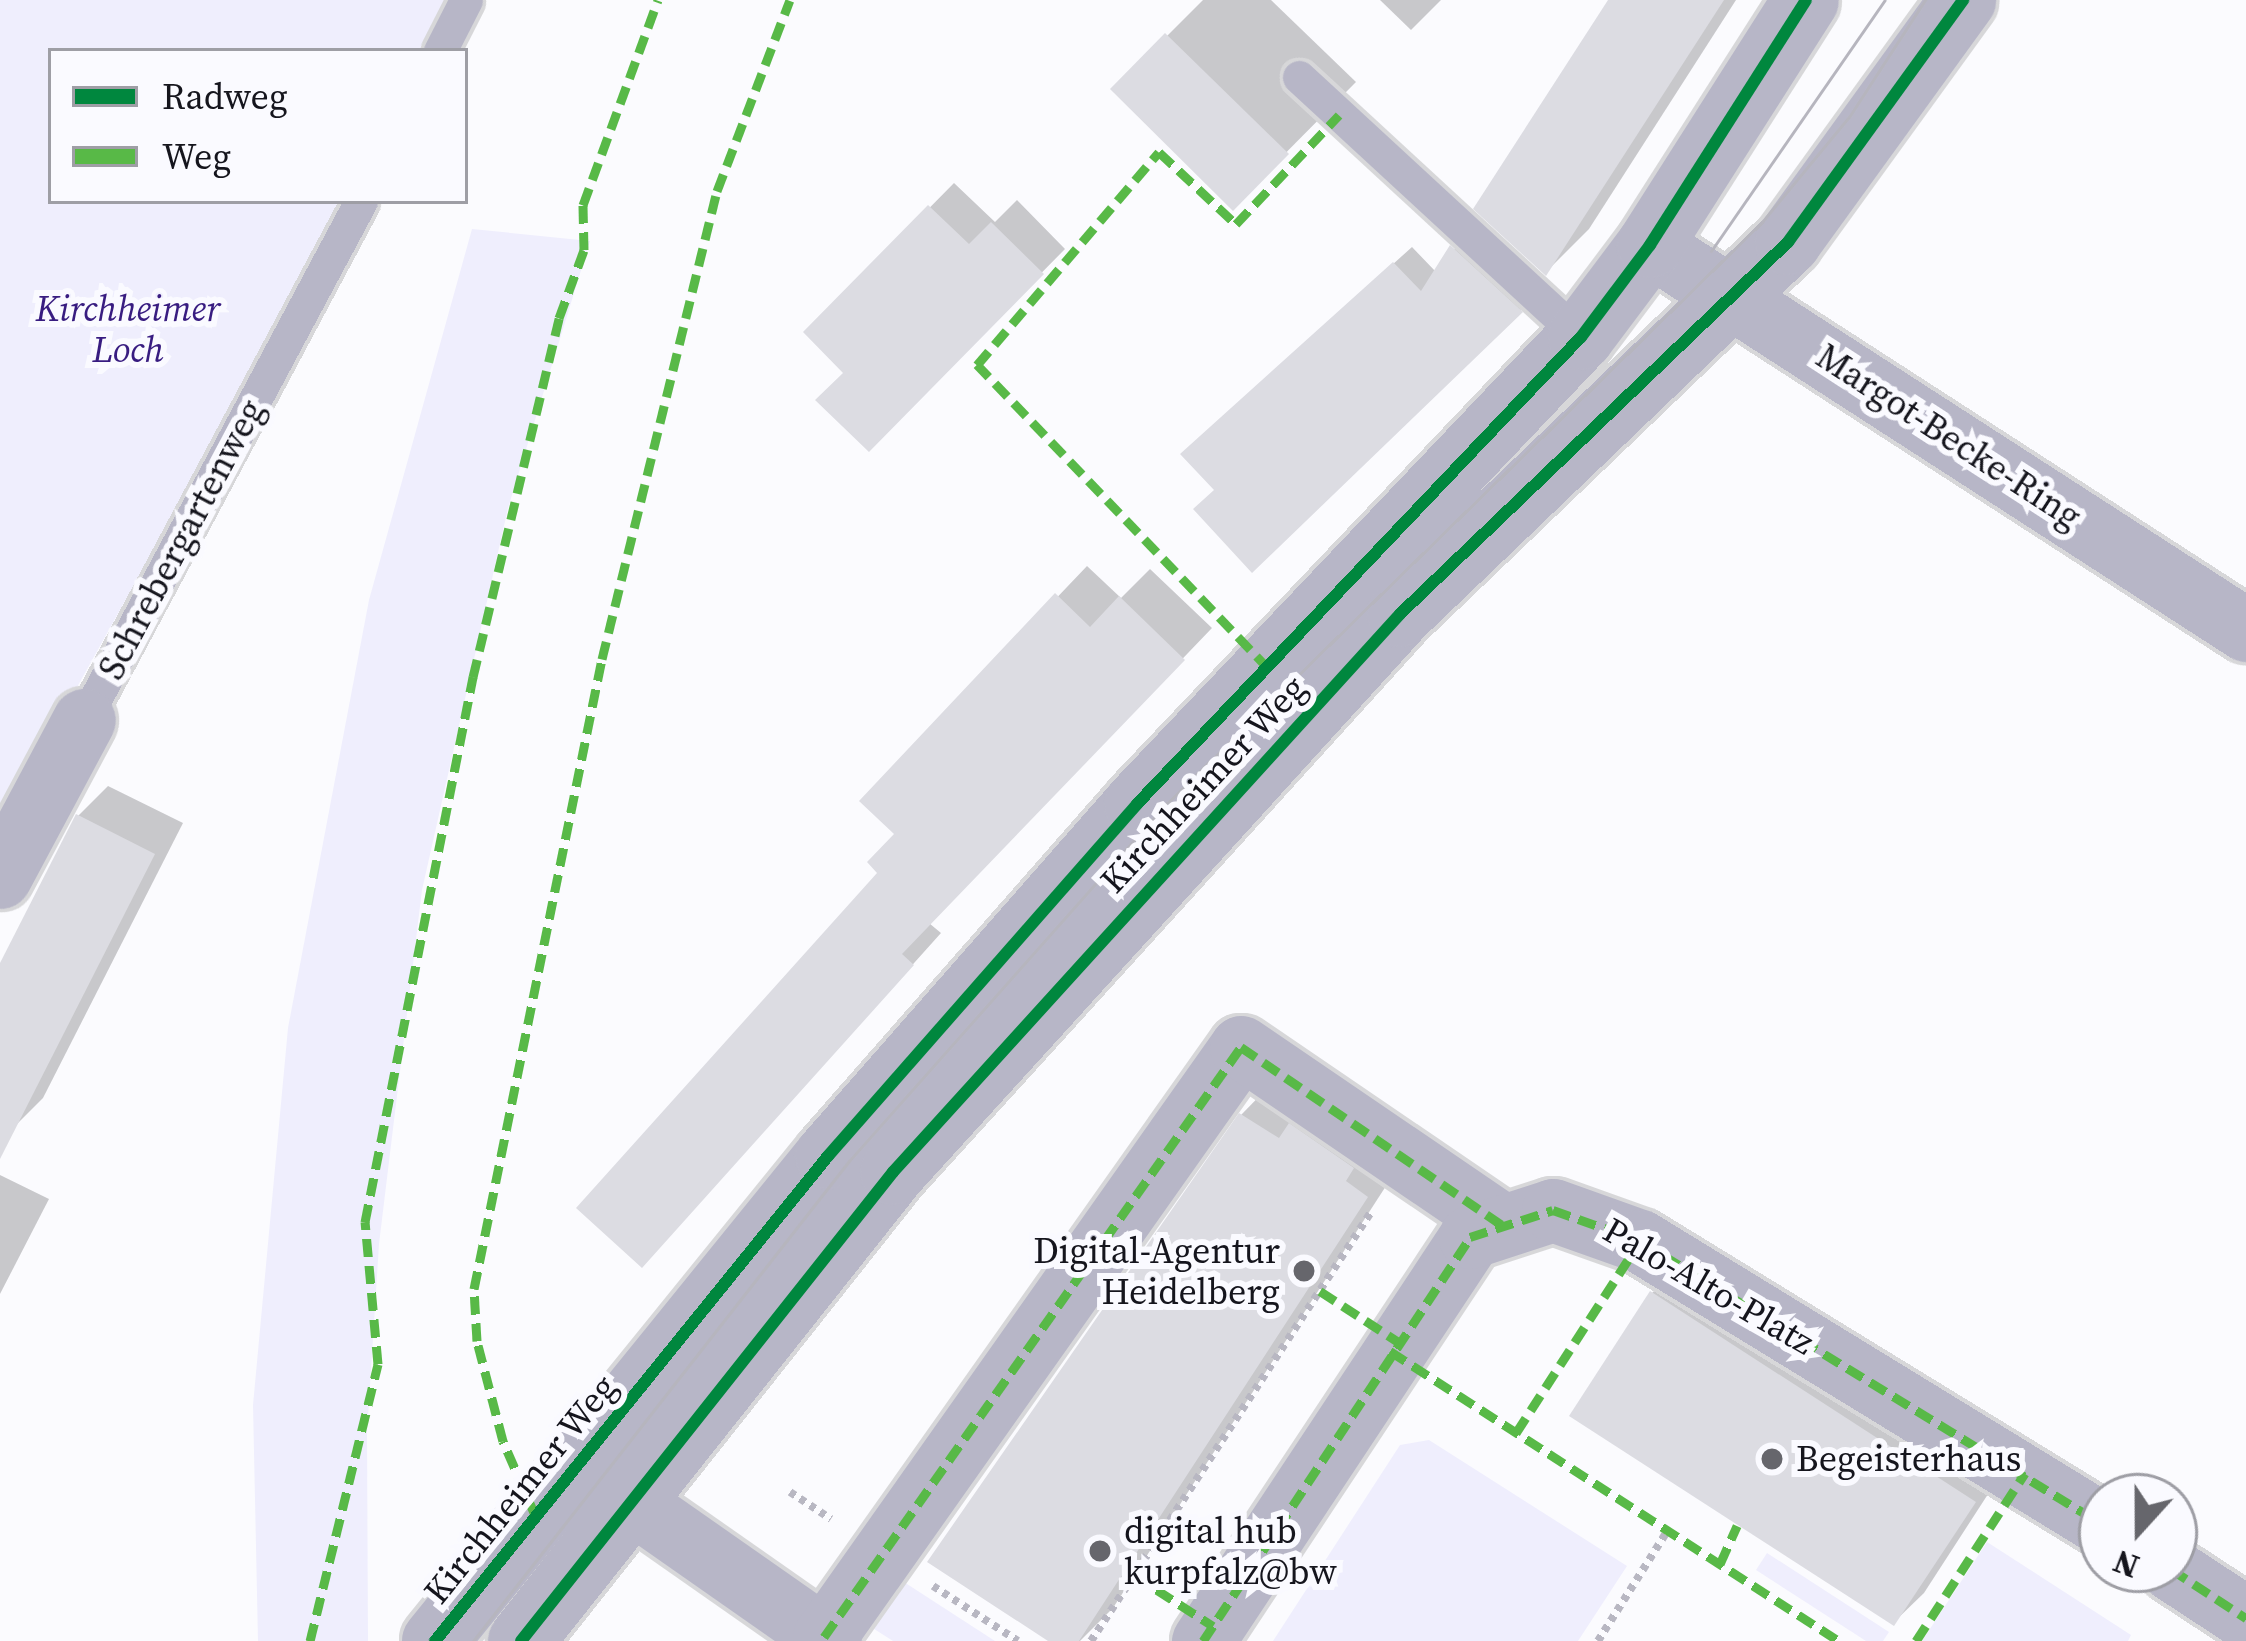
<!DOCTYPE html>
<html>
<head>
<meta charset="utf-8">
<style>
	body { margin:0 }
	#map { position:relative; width:2246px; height:1641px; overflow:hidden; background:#fbfbfe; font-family:"Source Serif 4",serif }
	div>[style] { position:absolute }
	.green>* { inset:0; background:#efeefd }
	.shadow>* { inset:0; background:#0003 }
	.building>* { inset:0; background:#dcdce2 }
	.path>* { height:8px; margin-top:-4px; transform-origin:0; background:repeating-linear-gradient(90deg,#b8b7c2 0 6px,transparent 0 12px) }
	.roads { filter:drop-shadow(3px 0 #d7d7d9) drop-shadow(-3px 0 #d7d7d9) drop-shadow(0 3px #d7d7d9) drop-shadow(0 -3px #d7d7d9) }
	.service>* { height:33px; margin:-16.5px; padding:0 16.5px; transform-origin:16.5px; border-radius:16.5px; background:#b7b6c7 }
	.minor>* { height:63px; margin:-31.5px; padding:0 31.5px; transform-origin:31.5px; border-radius:31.5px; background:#b7b6c7 }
	.tertiary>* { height:66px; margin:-33px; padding:0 33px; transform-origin:33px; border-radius:33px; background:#b7b6c7 }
	.tram>* { height:3px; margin:-1.5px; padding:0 1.5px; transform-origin:1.5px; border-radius:1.5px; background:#b6b5be }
	.quiet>* { height:9px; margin-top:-4.5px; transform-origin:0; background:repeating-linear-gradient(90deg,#58b947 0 18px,transparent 0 27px) }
	.cycleway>* { height:12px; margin:-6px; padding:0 6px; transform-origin:6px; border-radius:6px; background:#00873e }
	.dots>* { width:33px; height:33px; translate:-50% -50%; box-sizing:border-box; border:6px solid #fafaff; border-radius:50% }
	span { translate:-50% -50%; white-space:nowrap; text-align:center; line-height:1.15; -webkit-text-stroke:12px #fafaff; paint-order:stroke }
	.park-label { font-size:36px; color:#381c80; font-style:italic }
	.street-label { font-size:36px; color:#15151d }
	.poi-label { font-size:36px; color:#15151d }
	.right { translate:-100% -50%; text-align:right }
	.left { translate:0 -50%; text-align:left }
	.legend { position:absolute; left:48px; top:48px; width:420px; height:156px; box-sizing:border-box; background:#fafaff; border:3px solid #9e9ea5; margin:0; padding:15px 21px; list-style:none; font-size:36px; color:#15151d }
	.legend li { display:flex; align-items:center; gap:24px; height:60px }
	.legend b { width:60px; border:3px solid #9e9ea5 }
	.north { position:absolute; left:2078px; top:1473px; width:120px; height:120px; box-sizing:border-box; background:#fafaff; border:3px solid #9e9ea5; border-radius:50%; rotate:201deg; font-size:33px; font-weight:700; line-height:48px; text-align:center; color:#15151d }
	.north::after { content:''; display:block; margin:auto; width:42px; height:54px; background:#66666c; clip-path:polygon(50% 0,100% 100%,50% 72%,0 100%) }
</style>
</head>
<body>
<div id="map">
	<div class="green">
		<div style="clip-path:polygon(0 0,450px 0,424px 51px,51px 51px,51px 201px,347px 201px,0 826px)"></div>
		<div style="clip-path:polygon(472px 229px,590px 241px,508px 508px,422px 890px,379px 1244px,367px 1433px,368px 1641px,258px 1641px,253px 1405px,288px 1028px,369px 600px)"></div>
		<div style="clip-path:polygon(1429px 1440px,1627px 1566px,1578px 1641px,1273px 1641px,1400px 1445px)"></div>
		<div style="clip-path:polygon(1987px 1542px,2131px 1635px,2128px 1641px,1922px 1641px)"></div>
		<div style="clip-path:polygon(1767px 1553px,1889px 1632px,1883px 1641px,1866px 1641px,1756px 1570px)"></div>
		<div style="clip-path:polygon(890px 1573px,995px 1641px,893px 1641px,860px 1620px)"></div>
	</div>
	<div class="shadow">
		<div style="clip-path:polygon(1203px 0,1271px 0,1356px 82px,1233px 206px,1114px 89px)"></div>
		<div style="clip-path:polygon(1380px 0,1441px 0,1411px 30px)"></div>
		<div style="clip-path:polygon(1612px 0,1736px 0,1589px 229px,1546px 272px)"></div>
		<div style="clip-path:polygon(954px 183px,995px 222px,1017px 200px,1065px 249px,869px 448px,847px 373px,807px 332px)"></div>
		<div style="clip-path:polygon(1470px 230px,1538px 293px,1252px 568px,1201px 437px,1412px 247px,1436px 272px)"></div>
		<div style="clip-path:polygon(1087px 566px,1121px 598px,1150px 569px,1212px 628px,929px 923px,941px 933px,671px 1234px,882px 872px,898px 833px,864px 800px)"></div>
		<div style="clip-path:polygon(108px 786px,183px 823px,43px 1098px,13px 1128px,0 1122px,0 969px,78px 816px)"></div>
		<div style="clip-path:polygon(1284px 1071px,1408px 1152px,1113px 1608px,1080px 1641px,1054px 1641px,1241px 1115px)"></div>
		<div style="clip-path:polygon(0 1175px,49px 1199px,0 1294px)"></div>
		<div style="clip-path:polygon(1682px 1263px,2003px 1471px,1924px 1593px,1894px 1622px,1652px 1293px)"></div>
	</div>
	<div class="building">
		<div style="clip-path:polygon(1608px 0,1724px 0,1546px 276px,1473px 209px)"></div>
		<div style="clip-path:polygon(1165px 33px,1289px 154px,1233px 211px,1110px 89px)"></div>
		<div style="clip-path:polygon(928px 205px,969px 244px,991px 222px,1044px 274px,869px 452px,815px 400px,843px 373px,803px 332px)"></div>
		<div style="clip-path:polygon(1450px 245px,1523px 312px,1252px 573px,1193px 509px,1214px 490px,1180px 454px,1393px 262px,1421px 291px)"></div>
		<div style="clip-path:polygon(1055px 593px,1090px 627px,1119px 596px,1185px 660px,902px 954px,914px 965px,642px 1268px,576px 1208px,877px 873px,867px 862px,894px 834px,859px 801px)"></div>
		<div style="clip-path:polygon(76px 814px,155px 854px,0 1159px,0 963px)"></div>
		<div style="clip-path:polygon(1239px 1113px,1279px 1138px,1289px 1123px,1354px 1168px,1346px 1181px,1368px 1197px,1079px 1641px,1048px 1641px,927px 1562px)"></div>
		<div style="clip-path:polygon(1650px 1291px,1976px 1502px,1894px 1626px,1569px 1416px)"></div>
	</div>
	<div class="path">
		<div style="left:790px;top:1492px;width:49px;rotate:33.4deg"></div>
		<div style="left:933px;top:1586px;width:101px;rotate:32.9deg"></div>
		<div style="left:1091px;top:1641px;width:512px;rotate:-56.87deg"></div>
		<div style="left:1598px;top:1641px;width:131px;rotate:-57.8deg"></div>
	</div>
	<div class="roads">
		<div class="service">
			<div style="left:440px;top:51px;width:57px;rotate:-63deg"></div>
			<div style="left:1299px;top:77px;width:384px;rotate:42.7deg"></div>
			<div style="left:84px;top:720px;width:588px;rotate:-61.91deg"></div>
		</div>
		<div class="minor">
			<div style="left:1650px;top:245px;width:710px;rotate:32.86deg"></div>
			<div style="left:0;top:877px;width:178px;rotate:-61.9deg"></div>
			<div style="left:630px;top:1501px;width:244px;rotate:35deg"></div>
			<div style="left:2171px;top:1569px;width:90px;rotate:33.2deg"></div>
			<div style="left:824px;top:1637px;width:722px;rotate:-54.75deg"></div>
			<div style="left:1241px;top:1047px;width:316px;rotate:34.3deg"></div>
			<div style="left:1203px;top:1641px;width:484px;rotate:-56.5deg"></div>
			<div style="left:1470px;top:1237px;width:87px;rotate:-18deg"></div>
			<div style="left:1553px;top:1210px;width:92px;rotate:19.6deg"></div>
			<div style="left:1640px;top:1241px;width:542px;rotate:31.49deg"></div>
		</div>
		<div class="tertiary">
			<div style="left:435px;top:1641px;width:624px;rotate:-50.98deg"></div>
			<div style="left:828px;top:1156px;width:468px;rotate:-48.7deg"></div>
			<div style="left:1137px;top:804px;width:644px;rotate:-46.45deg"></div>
			<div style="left:1581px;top:337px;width:115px;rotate:-53.1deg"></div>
			<div style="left:1650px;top:245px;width:290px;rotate:-57.5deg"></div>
			<div style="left:521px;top:1641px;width:599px;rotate:-51.58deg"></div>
			<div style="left:893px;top:1172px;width:754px;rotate:-47.74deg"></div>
			<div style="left:1400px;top:614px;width:538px;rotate:-43.79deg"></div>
			<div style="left:1788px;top:242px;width:299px;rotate:-54.1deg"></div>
		</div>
	</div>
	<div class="tram">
		<div style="left:1711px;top:251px;width:305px;rotate:-55.3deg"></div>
		<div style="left:473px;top:1641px;width:610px;rotate:-51.93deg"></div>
		<div style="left:849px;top:1161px;width:472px;rotate:-48.4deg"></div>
		<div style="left:1162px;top:808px;width:839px;rotate:-44.32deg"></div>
		<div style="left:1762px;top:222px;width:136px;rotate:-50.4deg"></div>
		<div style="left:1849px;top:117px;width:140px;rotate:-57deg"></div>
	</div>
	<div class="quiet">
		<div style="left:1269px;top:669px;width:422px;rotate:-133.8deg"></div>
		<div style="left:977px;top:365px;width:280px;rotate:-49.5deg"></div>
		<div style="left:1159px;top:152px;width:105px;rotate:43.1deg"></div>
		<div style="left:1236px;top:224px;width:150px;rotate:-46.6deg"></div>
		<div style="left:1320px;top:1291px;width:92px;rotate:33deg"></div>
		<div style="left:1390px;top:1351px;width:535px;rotate:32.86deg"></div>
		<div style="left:1516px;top:1433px;width:229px;rotate:-57.1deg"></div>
		<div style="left:536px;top:1517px;width:83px;rotate:-113.5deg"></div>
		<div style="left:503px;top:1441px;width:103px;rotate:-104.6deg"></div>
		<div style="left:477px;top:1341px;width:52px;rotate:-93.3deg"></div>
		<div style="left:474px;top:1289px;width:643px;rotate:-78.52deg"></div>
		<div style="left:602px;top:659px;width:482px;rotate:-76.2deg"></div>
		<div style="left:717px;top:191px;width:204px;rotate:-69.1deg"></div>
		<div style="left:1720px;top:1564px;width:42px;rotate:-65.9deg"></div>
		<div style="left:2171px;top:1569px;width:90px;rotate:33.2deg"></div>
		<div style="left:1134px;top:1575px;width:94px;rotate:32.8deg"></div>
		<div style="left:824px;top:1637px;width:722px;rotate:-54.75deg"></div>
		<div style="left:1241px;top:1047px;width:316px;rotate:34.3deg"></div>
		<div style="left:310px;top:1641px;width:285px;rotate:-76.2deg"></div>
		<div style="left:378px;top:1364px;width:143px;rotate:-95.2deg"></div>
		<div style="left:365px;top:1222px;width:556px;rotate:-78.79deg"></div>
		<div style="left:473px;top:677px;width:369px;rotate:-76.5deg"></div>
		<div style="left:559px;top:318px;width:72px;rotate:-69.8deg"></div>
		<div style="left:584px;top:250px;width:45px;rotate:-91.3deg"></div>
		<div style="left:583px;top:205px;width:218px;rotate:-69.9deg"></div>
		<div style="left:1203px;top:1641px;width:484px;rotate:-56.5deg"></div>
		<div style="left:1470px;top:1237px;width:87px;rotate:-18deg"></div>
		<div style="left:1553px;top:1210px;width:92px;rotate:19.6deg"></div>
		<div style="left:1640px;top:1241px;width:542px;rotate:31.49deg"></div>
		<div style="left:1916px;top:1641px;width:200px;rotate:-57deg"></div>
	</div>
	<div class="cycleway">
		<div style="left:435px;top:1641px;width:624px;rotate:-50.98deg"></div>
		<div style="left:828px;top:1156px;width:468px;rotate:-48.7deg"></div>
		<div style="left:1137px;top:804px;width:644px;rotate:-46.45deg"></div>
		<div style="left:1581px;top:337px;width:115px;rotate:-53.1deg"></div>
		<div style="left:1650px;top:245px;width:290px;rotate:-57.5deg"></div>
		<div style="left:521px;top:1641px;width:599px;rotate:-51.58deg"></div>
		<div style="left:893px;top:1172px;width:754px;rotate:-47.74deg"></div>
		<div style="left:1400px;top:614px;width:538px;rotate:-43.79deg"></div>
		<div style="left:1788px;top:242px;width:299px;rotate:-54.1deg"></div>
	</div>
	<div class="dots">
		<div style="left:1304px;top:1271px;background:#66666c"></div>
		<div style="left:1772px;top:1459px;background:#66666c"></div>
		<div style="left:1100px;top:1551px;background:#66666c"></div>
	</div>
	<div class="park-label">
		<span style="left:128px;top:329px">Kirchheimer<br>Loch</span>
	</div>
	<div class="street-label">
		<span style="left:1949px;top:436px;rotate:33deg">Margot-Becke-Ring</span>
		<span style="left:181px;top:539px;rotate:-62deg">Schrebergartenweg</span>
		<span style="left:1203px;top:784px;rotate:-47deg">Kirchheimer Weg</span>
		<span style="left:1709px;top:1286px;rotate:30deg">Palo-Alto-Platz</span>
		<span style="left:520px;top:1489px;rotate:-51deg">Kirchheimer Weg</span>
	</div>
	<div class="poi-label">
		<span class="right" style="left:1280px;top:1271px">Digital-Agentur<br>Heidelberg</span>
		<span class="left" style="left:1796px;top:1459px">Begeisterhaus</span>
		<span class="left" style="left:1124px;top:1551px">digital hub<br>kurpfalz@bw</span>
	</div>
	<ul class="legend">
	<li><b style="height:15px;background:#00873e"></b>Radweg</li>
	<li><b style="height:15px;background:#58b947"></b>Weg</li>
	</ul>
	<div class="north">N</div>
</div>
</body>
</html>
